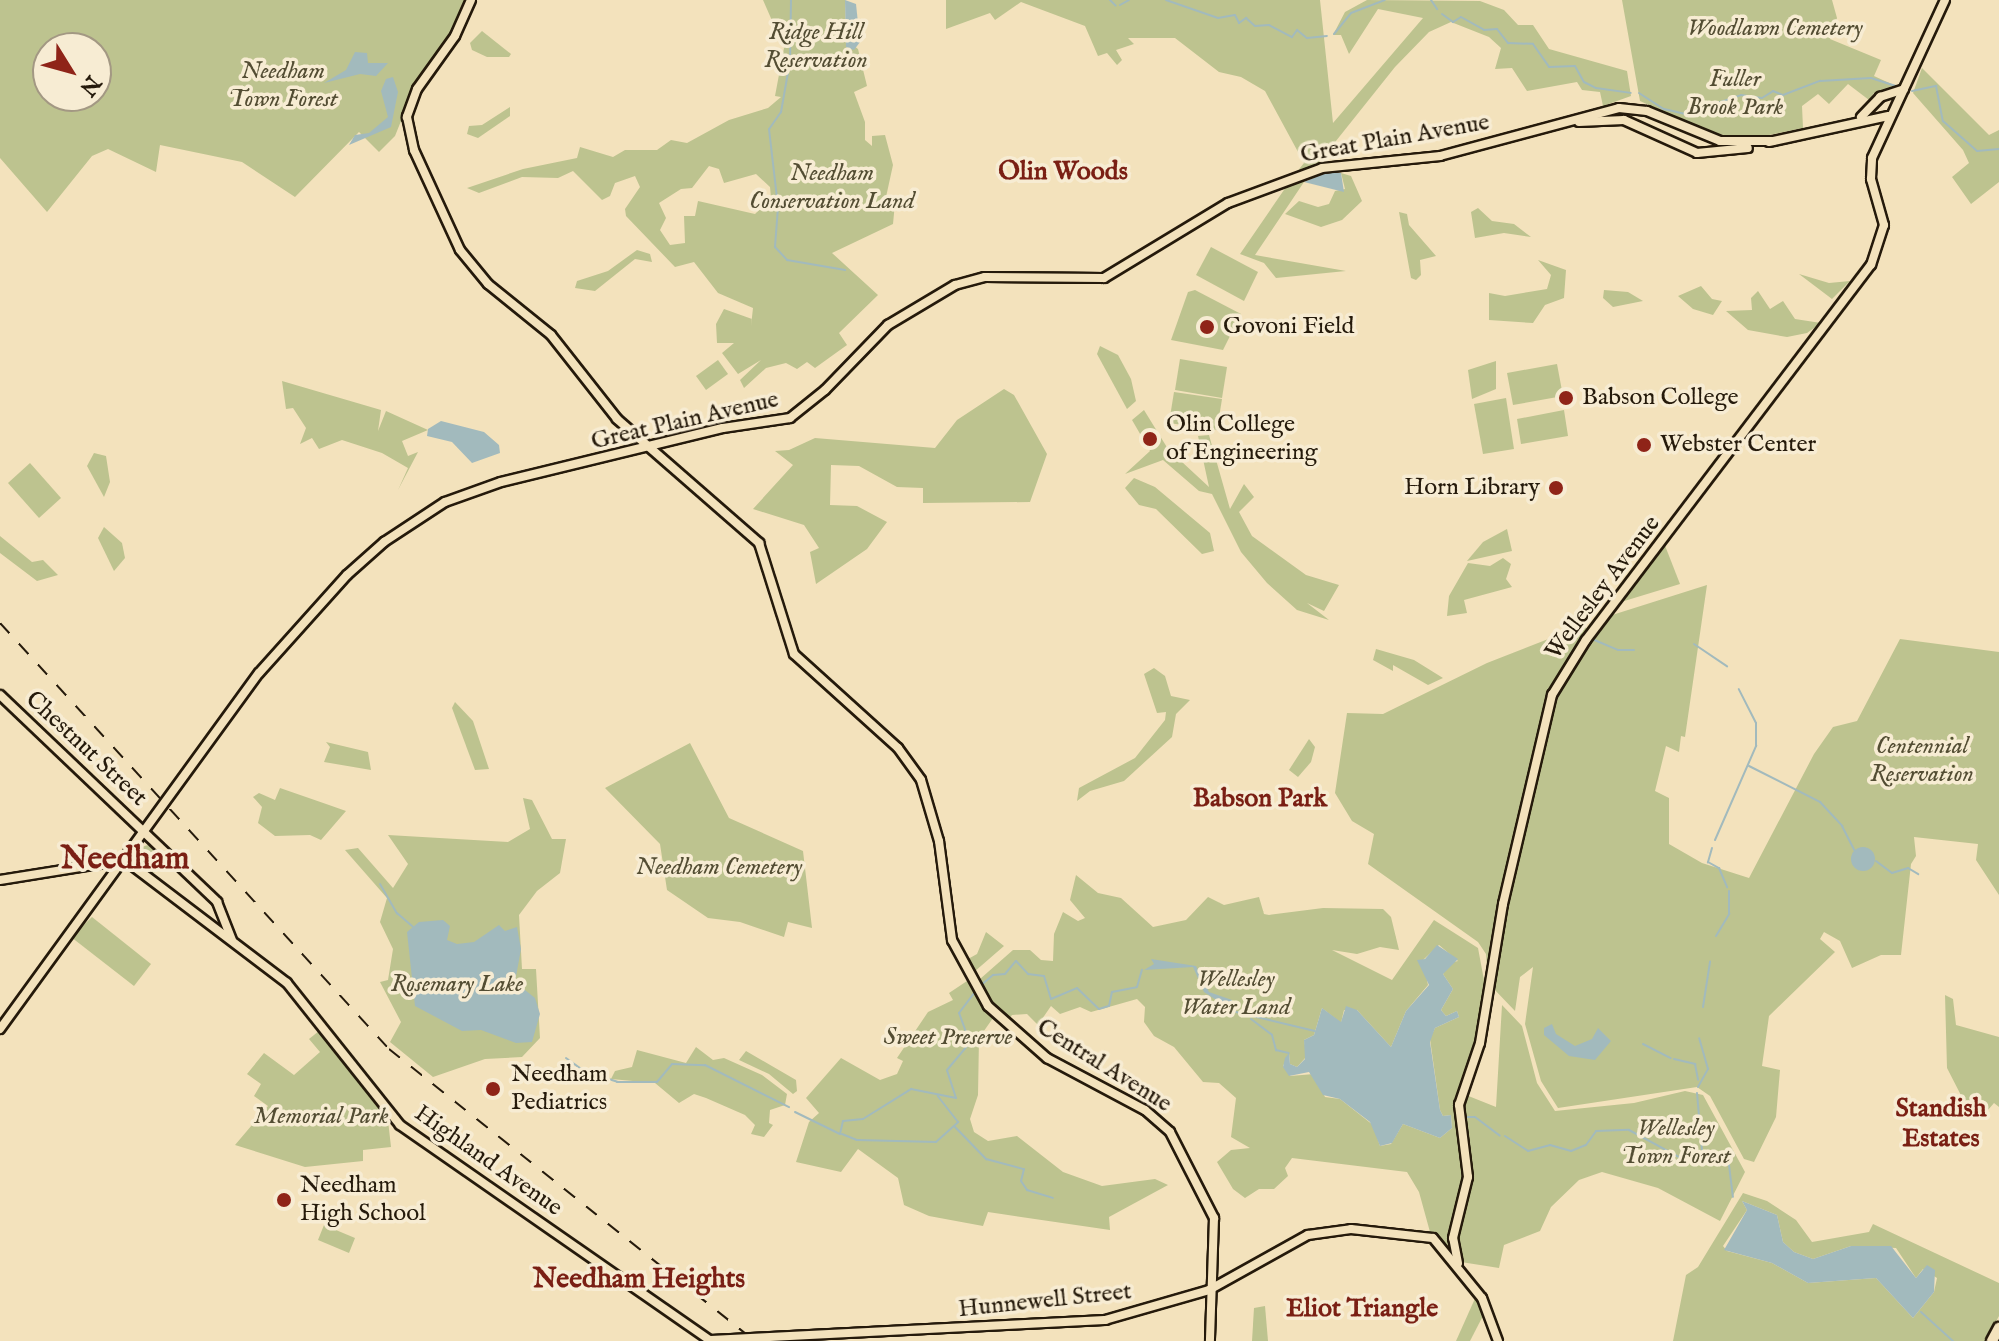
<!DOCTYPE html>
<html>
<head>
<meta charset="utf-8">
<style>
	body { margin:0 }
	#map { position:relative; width:1999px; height:1341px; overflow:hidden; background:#f3e2bc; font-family:"IM FELL English",serif }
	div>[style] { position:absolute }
	.green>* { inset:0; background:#bdc38f }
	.round { border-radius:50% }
	.water>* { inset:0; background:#a2babd }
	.stream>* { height:2px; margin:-1px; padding:0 1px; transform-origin:1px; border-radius:1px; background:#a2babd }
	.roads { filter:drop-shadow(2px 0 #251a0b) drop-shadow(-2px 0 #251a0b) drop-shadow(0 2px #251a0b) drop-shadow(0 -2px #251a0b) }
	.major>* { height:8px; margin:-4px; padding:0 4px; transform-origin:4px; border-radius:4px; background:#f3e2bc }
	.highway>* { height:10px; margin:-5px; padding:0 5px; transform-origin:5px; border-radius:5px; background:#f3e2bc }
	.rail>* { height:2px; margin-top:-1px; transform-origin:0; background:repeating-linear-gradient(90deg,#251a0b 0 14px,transparent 0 28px) }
	.dots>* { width:22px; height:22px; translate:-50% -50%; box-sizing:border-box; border:4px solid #f7ecd3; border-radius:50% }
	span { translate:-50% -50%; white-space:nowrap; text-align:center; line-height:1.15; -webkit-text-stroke:7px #f7ecd3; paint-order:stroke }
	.park-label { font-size:24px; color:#534d33; font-style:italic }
	.street-label { font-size:24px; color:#251a0b }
	.poi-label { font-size:24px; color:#251a0b }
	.left { translate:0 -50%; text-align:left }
	.right { translate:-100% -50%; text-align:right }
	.neighbourhood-label { font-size:26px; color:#7a1f14; font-weight:700 }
	.quarter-label { font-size:28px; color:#7a1f14; font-weight:700 }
	.district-label { font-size:32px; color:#7a1f14; font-weight:700 }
	.north { position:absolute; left:32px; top:32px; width:80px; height:80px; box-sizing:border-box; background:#f7ecd3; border:2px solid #a39883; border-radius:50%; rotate:127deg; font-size:22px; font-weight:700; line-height:32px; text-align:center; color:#251a0b }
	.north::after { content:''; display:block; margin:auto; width:28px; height:36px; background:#8f2418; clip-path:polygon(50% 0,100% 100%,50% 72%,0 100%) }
</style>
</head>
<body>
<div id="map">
	<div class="green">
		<div style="clip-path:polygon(evenodd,0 0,467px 0,453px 37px,415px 86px,395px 136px,379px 152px,359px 132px,295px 197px,242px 162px,160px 145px,156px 172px,108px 149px,92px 156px,47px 212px,0 158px,0 0,48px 48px,96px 48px,96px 96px,48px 96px,48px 48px)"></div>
		<div style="clip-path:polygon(evenodd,763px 0,845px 0,846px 40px,858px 49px,867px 86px,854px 92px,865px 122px,865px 140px,872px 146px,872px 136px,885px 135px,893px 165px,886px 197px,895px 203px,893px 224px,832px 253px,878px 295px,839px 333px,847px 345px,815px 368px,807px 362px,797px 369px,786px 363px,766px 368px,744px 388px,740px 380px,761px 360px,738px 374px,722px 353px,734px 343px,717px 343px,716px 324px,724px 309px,752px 319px,751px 326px,753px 308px,718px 293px,694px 262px,675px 267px,626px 216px,625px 209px,640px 187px,635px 176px,615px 183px,610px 196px,602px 200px,573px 171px,558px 178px,522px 177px,479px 193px,467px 188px,523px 169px,577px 158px,580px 147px,613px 157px,625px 150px,657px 150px,671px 140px,687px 143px,729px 120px,768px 108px,781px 97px,775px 96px,784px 48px,763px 0,709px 166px,719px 169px,724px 183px,756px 174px,770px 187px,771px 198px,755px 214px,698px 201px,695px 216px,684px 216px,685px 243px,670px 245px,660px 230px,666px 218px,659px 203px,681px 189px,692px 188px,709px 166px)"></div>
		<div style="clip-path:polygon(946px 0,1320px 0,1333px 123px,1423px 18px,1378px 9px,1349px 54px,1341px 35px,1333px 35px,1345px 12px,1367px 0,1480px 1px,1504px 10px,1518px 25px,1533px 25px,1549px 49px,1627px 71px,1631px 96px,1603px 106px,1600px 92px,1582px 90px,1577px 82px,1527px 91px,1512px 68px,1495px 69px,1501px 48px,1489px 37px,1451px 22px,1429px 32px,1395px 67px,1316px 166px,1296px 173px,1304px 163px,1265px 91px,1241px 77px,1219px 72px,1175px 38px,1128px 38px,1134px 44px,1116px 50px,1122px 60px,1117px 65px,1107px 53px,1098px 56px,1085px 26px,1021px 2px,995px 20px,990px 13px,946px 29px)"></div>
		<div style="clip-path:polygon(1622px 0,1832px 0,1837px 18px,1830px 39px,1881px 60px,1874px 76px,1898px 87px,1874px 93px,1869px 100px,1848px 84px,1829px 104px,1818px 94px,1802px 106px,1803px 128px,1755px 138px,1714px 134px,1640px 101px)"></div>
		<div style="clip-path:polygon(482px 31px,511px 54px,509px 57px,487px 57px,472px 50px,470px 43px)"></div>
		<div style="clip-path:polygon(1922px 68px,1989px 135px,1999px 130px,1999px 182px,1971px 204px,1952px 177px,1969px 163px,1963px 150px,1913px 93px)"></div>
		<div style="clip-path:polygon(510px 107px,510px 116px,478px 138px,467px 134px,469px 126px,482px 125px)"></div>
		<div style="clip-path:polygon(1341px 173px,1351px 176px,1362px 201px,1342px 220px,1321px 227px,1285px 214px,1299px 201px,1318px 207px,1329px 204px,1335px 191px,1345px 189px)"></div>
		<div style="clip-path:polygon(1308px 176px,1255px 255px,1346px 271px,1276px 278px,1264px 263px,1240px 254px,1286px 187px)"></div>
		<div style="clip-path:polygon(1478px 208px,1492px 221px,1514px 224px,1531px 237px,1504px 233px,1475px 238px,1471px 212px)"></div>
		<div style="clip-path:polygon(1399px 212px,1407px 214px,1409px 225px,1436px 256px,1420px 260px,1421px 275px,1416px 280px,1411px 278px)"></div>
		<div style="clip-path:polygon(1211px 247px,1258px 272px,1244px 301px,1196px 275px)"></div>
		<div style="clip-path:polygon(637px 250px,650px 254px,652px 262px,635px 259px,595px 291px,575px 288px,577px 281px,608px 271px)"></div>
		<div style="clip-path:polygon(1538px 260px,1566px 270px,1564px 298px,1545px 305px,1533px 323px,1489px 320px,1489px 293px,1505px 296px,1547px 289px,1551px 275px)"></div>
		<div style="clip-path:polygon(1799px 274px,1829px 283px,1850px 281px,1832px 299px)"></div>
		<div style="clip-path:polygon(1701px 286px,1712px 299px,1722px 301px,1713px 315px,1693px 309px,1678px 296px)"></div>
		<div style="clip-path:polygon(1195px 290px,1241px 314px,1223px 350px,1171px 340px,1188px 292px)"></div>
		<div style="clip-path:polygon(1604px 290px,1628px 292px,1643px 301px,1613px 307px,1603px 298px)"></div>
		<div style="clip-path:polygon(1758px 291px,1770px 309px,1783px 301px,1795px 319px,1821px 323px,1807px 333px,1787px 337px,1748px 330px,1726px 311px,1752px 310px,1751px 298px)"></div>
		<div style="clip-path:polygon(1100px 346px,1118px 355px,1131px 379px,1136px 401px,1127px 409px,1097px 354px)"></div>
		<div style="clip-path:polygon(1180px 359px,1227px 367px,1222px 398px,1175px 390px)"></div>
		<div style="clip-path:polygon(718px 360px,728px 374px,706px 390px,696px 376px)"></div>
		<div style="clip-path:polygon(1496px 361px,1496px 389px,1472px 399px,1468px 370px)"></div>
		<div style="clip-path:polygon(1557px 364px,1563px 396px,1513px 405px,1507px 373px)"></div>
		<div style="clip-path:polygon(282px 381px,381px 410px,378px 431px,386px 411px,428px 430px,402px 441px,408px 456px,418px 452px,398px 490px,408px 468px,382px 453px,342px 440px,319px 449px,312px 438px,300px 444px,306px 428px,293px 408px,286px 409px)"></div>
		<div style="clip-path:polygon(1004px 389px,1014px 395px,1047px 454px,1030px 502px,923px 503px,923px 488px,897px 487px,859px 466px,831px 465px,830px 505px,857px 506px,887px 522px,867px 549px,816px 584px,810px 552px,819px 548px,804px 525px,753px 509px,793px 465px,775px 451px,789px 450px,815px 438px,935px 448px,957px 420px)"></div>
		<div style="clip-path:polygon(1174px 392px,1222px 399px,1217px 430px,1169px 423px)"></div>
		<div style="clip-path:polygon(1506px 398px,1514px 449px,1483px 454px,1474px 404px)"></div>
		<div style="clip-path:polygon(1144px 410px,1168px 449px,1209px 487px,1198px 436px,1209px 435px,1230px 509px,1244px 484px,1254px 497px,1239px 512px,1252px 536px,1306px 575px,1339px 585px,1324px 611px,1307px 603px,1329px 620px,1297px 610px,1267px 583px,1241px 552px,1212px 494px,1199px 491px,1163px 460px,1125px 474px,1150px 451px,1132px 420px)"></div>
		<div style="clip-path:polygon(1564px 410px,1568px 436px,1521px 444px,1517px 419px)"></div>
		<div style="clip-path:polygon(94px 453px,106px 456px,110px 482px,104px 497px,87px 466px)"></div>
		<div style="clip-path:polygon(30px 463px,61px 498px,39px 518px,8px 483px)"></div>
		<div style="clip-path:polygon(1134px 478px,1155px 487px,1210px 533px,1214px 551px,1202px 554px,1156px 509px,1139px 505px,1125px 488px)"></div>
		<div style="clip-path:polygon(104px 527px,122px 543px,125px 558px,114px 571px,98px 538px)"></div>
		<div style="clip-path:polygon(1507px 529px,1512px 551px,1467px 561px,1483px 542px)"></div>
		<div style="clip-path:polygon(0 536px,32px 562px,43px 560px,58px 575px,37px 581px,0 553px)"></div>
		<div style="clip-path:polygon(1664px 543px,1680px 584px,1621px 602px,1620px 601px)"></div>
		<div style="clip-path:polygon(1503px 558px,1511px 564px,1506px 579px,1512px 587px,1464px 600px,1467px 613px,1447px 616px,1449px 596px,1468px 563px,1490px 566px)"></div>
		<div style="clip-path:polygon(1707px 585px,1685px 737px,1681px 736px,1679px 752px,1666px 746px,1655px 791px,1669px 798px,1669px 844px,1702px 863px,1749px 878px,1814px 754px,1833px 727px,1857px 721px,1900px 639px,1999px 652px,1999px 895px,1976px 860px,1978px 844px,1914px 837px,1916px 856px,1911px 864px,1901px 955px,1881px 955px,1852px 968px,1840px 941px,1824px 932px,1820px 939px,1835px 952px,1769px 1016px,1762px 1066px,1780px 1070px,1776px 1117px,1754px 1162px,1744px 1159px,1710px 1096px,1697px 1087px,1558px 1108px,1541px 1081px,1525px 1024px,1533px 967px,1520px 977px,1515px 1011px,1493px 988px,1505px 904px,1554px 697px,1609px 616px)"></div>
		<div style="clip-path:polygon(1584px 625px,1589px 633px,1551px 691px,1488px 979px,1486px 954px,1478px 942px,1368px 864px,1374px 834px,1352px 821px,1335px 793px,1347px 713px,1383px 714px,1487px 663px)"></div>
		<div style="clip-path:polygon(1376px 649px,1414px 660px,1443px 678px,1428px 685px,1393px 665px,1393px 671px,1373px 660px)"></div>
		<div style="clip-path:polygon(1154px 668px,1165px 676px,1171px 696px,1190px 700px,1176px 714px,1172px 737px,1124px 781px,1090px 791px,1077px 801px,1079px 788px,1135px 758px,1165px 720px,1166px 712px,1157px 713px,1144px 674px)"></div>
		<div style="clip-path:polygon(455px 702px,473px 721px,489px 769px,475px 770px,452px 708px)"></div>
		<div style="clip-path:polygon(1309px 739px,1315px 747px,1311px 762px,1298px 777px,1289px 770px)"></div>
		<div style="clip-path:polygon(326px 742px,368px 752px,371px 770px,324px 762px,330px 747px)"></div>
		<div style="clip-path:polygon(690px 743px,729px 818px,803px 851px,812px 928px,788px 922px,784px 937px,740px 922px,708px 918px,667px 890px,660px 844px,605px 788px)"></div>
		<div style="clip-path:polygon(280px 788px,329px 805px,346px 811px,321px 840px,310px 835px,275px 836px,258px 823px,262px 807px,253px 797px,259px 793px,275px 800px)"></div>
		<div style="clip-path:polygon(523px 798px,532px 800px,552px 839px,566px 839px,560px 873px,537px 891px,519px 915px,522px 969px,536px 969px,540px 1038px,522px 1057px,485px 1059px,433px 1077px,390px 1042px,401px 1022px,380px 982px,388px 980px,393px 949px,380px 922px,387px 898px,345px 850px,358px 848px,393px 888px,408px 864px,388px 835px,508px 842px,530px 829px)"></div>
		<div class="round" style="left:136px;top:845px;width:28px;height:28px"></div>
		<div style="clip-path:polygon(evenodd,1076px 875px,1098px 893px,1121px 898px,1153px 927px,1186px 920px,1208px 897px,1224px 905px,1259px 897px,1264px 914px,1269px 915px,1323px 908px,1383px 909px,1391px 917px,1399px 950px,1380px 947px,1357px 954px,1332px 950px,1392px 980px,1434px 920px,1478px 948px,1486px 991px,1461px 1095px,1467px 1170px,1452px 1253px,1430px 1232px,1419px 1192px,1407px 1172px,1292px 1158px,1285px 1168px,1288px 1176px,1274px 1189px,1259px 1189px,1245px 1198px,1233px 1189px,1217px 1162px,1231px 1150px,1250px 1148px,1231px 1137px,1236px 1098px,1219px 1083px,1203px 1082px,1174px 1047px,1154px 1036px,1144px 1022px,1145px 1007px,1137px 999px,1091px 1012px,1080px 1007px,1060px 1014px,1051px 1006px,1038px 1025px,1027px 1014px,1012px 1015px,1007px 1022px,979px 987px,980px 979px,1013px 950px,1030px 950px,1041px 960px,1053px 961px,1054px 934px,1063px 912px,1078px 921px,1085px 918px,1070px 900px,1076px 875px,1439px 945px,1458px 961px,1449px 963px,1443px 974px,1453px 989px,1441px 1010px,1446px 1016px,1457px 1011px,1459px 1017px,1435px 1028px,1430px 1039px,1440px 1110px,1443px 1116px,1451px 1115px,1452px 1128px,1440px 1138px,1403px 1124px,1391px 1144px,1380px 1146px,1373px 1125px,1340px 1099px,1325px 1097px,1314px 1074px,1290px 1076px,1283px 1066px,1289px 1054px,1290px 1064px,1297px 1067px,1307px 1056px,1304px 1040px,1314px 1035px,1322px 1008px,1341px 1023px,1344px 1010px,1357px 1010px,1391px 1047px,1406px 1011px,1428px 985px,1423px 960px,1439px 945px)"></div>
		<div style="clip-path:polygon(92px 917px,151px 964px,134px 986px,71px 937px)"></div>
		<div style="clip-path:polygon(986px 932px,1004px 946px,974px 972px,968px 959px,977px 954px)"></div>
		<div style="clip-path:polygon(967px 981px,993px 1018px,979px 1038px,978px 1095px,970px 1119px,974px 1132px,988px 1141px,1017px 1136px,1063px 1172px,1102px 1186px,1155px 1179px,1168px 1185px,1109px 1217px,1110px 1230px,988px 1212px,983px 1226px,929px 1216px,904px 1205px,898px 1178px,858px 1149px,841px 1172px,796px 1162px,809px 1122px,819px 1113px,806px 1098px,841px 1058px,880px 1080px,897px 1074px,903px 1061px,897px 1058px,928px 1012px,953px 1000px,949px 993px)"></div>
		<div style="clip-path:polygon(1945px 995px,1953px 999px,1956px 1025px,1999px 1037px,1999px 1107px,1994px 1103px,1988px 1110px,1967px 1107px,1947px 1068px)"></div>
		<div style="clip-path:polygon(1502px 1005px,1522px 1026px,1537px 1083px,1555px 1111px,1634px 1103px,1685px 1091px,1703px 1095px,1745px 1172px,1720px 1221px,1658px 1188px,1602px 1172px,1579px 1180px,1551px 1207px,1540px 1231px,1504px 1245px,1499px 1268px,1461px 1262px,1456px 1238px,1473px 1179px,1463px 1105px,1466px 1095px,1496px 1107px)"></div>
		<div style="clip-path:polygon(319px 1031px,388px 1120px,391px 1147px,363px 1150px,363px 1161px,305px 1167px,235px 1145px,268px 1106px,254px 1096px,261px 1084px,247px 1074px,264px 1053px,294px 1075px,320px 1052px,309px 1039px)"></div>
		<div style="clip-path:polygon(696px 1047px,713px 1060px,724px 1058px,762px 1075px,787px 1094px,785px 1105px,770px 1110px,769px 1123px,773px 1125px,764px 1137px,751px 1134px,755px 1125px,745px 1115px,706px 1098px,694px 1094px,679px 1103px,655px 1083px,611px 1079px,615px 1071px,632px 1067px,637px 1050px,686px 1063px)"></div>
		<div style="clip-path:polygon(746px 1051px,796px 1080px,797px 1091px,793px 1094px,769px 1074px,739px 1060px)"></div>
		<div style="clip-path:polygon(evenodd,1743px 1193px,1767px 1201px,1796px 1220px,1812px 1242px,1869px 1232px,1873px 1224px,1999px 1283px,1999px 1316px,1985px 1341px,1673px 1341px,1686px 1275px,1698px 1267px,1743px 1193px,1742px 1201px,1777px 1215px,1783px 1242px,1794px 1252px,1813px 1259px,1851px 1246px,1896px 1248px,1916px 1278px,1923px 1269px,1937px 1278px,1934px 1292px,1913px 1318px,1876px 1278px,1808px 1283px,1772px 1263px,1727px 1251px,1723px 1246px,1747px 1210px,1742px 1201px)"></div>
		<div style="clip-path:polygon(324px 1225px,355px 1238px,349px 1253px,318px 1240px)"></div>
		<div style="clip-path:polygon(1477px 1294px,1486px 1310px,1470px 1341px,1456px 1341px)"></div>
		<div style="clip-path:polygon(1265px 1306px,1268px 1341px,1252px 1341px,1254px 1308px)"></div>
	</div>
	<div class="water">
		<div style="clip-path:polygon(845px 0,856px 4px,860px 42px,854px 50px,846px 47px)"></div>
		<div style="clip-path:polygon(355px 52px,367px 53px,368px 63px,388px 63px,376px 76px,360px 74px,324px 83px,346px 70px)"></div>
		<div style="clip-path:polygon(393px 77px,398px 92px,391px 127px,349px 145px,355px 135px,369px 133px,388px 117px,381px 91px,386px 79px)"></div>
		<div style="clip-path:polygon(1325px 173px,1341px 173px,1344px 192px,1304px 182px)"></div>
		<div style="clip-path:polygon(441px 421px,484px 432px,499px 445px,500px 453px,472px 463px,452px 442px,427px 436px,428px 429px)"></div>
		<div class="round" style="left:1851px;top:847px;width:24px;height:24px"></div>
		<div style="clip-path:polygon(443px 920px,450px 926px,447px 940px,457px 944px,474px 942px,499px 925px,505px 931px,517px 927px,521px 949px,515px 982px,535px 998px,540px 1014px,532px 1042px,516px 1043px,481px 1030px,462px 1031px,415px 1006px,407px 932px,419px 922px)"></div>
		<div style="clip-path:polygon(1437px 945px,1458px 959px,1443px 974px,1453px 989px,1441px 1010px,1446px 1016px,1457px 1011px,1459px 1017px,1435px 1028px,1430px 1042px,1440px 1110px,1443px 1116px,1451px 1115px,1452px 1128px,1440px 1138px,1403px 1124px,1392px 1143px,1380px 1146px,1370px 1122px,1340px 1099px,1323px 1095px,1309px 1072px,1289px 1076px,1283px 1067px,1285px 1058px,1289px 1053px,1290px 1064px,1297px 1067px,1305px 1059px,1304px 1040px,1314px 1035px,1322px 1008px,1341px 1022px,1346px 1006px,1357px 1010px,1391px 1047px,1406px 1011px,1429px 985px,1417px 960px,1425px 959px)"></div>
		<div style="clip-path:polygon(1151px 959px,1196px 966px,1209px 992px,1232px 1000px,1235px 1012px,1204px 992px,1193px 967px,1144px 970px,1154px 964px)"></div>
		<div style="clip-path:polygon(1552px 1024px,1556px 1034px,1575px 1046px,1592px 1039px,1598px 1028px,1611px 1041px,1595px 1060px,1569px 1056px,1544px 1035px,1544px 1028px)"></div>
		<div style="clip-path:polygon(1742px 1201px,1777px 1215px,1783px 1242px,1794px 1252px,1813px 1259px,1851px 1246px,1891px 1246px,1916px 1278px,1927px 1265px,1935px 1270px,1934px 1292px,1913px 1318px,1876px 1278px,1808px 1283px,1772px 1263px,1724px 1250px,1747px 1210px)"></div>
	</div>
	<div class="stream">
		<div style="left:791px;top:0;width:61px;rotate:90.9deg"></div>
		<div style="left:790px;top:61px;width:52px;rotate:100deg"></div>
		<div style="left:781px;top:112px;width:21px;rotate:125deg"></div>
		<div style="left:769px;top:129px;width:79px;rotate:83.4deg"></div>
		<div style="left:778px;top:207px;width:40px;rotate:94.3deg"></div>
		<div style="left:775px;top:247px;width:18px;rotate:47deg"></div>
		<div style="left:787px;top:260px;width:59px;rotate:9.8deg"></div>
		<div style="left:1110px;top:0;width:8px;rotate:45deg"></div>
		<div style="left:1166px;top:0;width:55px;rotate:19.1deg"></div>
		<div style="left:1218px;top:18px;width:17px;rotate:-10deg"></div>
		<div style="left:1235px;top:15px;width:9px;rotate:63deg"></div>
		<div style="left:1239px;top:23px;width:9px;rotate:-36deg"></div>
		<div style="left:1246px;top:18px;width:12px;rotate:42deg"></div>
		<div style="left:1255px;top:26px;width:14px;rotate:-4deg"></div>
		<div style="left:1269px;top:25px;width:26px;rotate:28deg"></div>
		<div style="left:1292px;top:37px;width:9px;rotate:-54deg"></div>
		<div style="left:1297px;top:30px;width:13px;rotate:39deg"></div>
		<div style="left:1307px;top:38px;width:20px;rotate:-6deg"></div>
		<div style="left:1431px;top:0;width:11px;rotate:56deg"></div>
		<div style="left:1120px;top:5px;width:10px;rotate:-29deg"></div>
		<div style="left:1442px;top:14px;width:14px;rotate:36deg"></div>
		<div style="left:1453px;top:22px;width:9px;rotate:-32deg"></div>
		<div style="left:1461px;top:17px;width:26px;rotate:29deg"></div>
		<div style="left:1484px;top:30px;width:13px;rotate:-4deg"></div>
		<div style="left:1497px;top:29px;width:18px;rotate:52deg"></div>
		<div style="left:1508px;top:43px;width:25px;rotate:2deg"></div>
		<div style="left:1533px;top:44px;width:28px;rotate:55deg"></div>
		<div style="left:1549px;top:67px;width:26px;rotate:-2deg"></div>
		<div style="left:1575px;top:66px;width:18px;rotate:61deg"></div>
		<div style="left:1584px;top:82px;width:13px;rotate:27deg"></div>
		<div style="left:1596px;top:88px;width:35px;rotate:8deg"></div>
		<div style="left:1334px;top:34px;width:27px;rotate:-51deg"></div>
		<div style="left:1351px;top:13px;width:36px;rotate:-21deg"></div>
		<div style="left:1912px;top:91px;width:25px;rotate:-12deg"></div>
		<div style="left:1936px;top:86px;width:36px;rotate:79deg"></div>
		<div style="left:1943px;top:121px;width:45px;rotate:41.4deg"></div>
		<div style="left:1977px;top:151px;width:22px;rotate:-5deg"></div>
		<div style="left:1639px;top:93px;width:30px;rotate:33deg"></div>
		<div style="left:1664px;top:109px;width:22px;rotate:13deg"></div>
		<div style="left:1685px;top:114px;width:59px;rotate:-18.7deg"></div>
		<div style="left:1741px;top:95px;width:21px;rotate:8deg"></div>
		<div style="left:1762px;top:98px;width:13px;rotate:-32deg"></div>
		<div style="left:1773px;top:91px;width:11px;rotate:22deg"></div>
		<div style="left:1783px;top:95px;width:40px;rotate:-21deg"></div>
		<div style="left:1820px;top:81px;width:51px;rotate:-3.4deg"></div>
		<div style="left:1871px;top:78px;width:26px;rotate:18deg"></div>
		<div style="left:1592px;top:639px;width:28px;rotate:23deg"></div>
		<div style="left:1618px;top:650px;width:16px"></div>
		<div style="left:1694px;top:644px;width:40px;rotate:34deg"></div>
		<div style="left:1749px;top:766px;width:80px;rotate:26.9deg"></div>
		<div style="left:1820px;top:802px;width:33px;rotate:47deg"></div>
		<div style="left:1842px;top:826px;width:27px;rotate:63deg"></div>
		<div style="left:1715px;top:840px;width:103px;rotate:-66.4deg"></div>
		<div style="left:1756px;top:746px;width:23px;rotate:-90deg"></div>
		<div style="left:1756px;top:723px;width:38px;rotate:-117deg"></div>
		<div style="left:1712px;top:848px;width:15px;rotate:106deg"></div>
		<div style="left:1708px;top:862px;width:13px;rotate:29deg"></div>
		<div style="left:1719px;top:868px;width:21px;rotate:67deg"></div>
		<div style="left:1876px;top:861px;width:20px;rotate:37deg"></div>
		<div style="left:1892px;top:873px;width:17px;rotate:-17deg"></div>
		<div style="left:1908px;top:868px;width:12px;rotate:31deg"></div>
		<div style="left:380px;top:884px;width:34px;rotate:60deg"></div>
		<div style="left:397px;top:913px;width:21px;rotate:41deg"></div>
		<div style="left:1716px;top:936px;width:26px;rotate:-59deg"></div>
		<div style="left:1729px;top:914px;width:23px;rotate:-90deg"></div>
		<div style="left:980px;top:986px;width:17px;rotate:-40deg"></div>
		<div style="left:993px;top:975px;width:12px;rotate:-5deg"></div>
		<div style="left:1005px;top:974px;width:17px;rotate:-50deg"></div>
		<div style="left:1016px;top:961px;width:18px;rotate:47deg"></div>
		<div style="left:1028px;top:974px;width:16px;rotate:7deg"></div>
		<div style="left:1044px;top:976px;width:24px;rotate:73deg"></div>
		<div style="left:1051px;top:999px;width:28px;rotate:-23deg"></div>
		<div style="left:1077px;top:988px;width:30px;rotate:44deg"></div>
		<div style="left:1099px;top:1009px;width:10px;rotate:-17deg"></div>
		<div style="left:1109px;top:1006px;width:14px;rotate:-78deg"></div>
		<div style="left:1112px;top:992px;width:25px;rotate:-11deg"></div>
		<div style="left:1137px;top:987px;width:18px;rotate:-74deg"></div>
		<div style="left:1703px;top:1007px;width:46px;rotate:-81.2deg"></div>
		<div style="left:1236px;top:1012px;width:81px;rotate:13.5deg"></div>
		<div style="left:1251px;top:1019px;width:26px;rotate:37deg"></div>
		<div style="left:1272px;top:1035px;width:16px;rotate:75deg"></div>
		<div style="left:1276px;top:1050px;width:13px;rotate:13deg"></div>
		<div style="left:1643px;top:1044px;width:31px;rotate:27deg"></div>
		<div style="left:566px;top:1058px;width:22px;rotate:36deg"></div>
		<div style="left:584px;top:1071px;width:35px;rotate:18deg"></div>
		<div style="left:617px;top:1082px;width:40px"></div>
		<div style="left:657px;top:1082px;width:23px;rotate:-50deg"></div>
		<div style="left:672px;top:1064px;width:33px;rotate:2deg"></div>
		<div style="left:705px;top:1065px;width:94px;rotate:26.6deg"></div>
		<div style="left:1674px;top:1059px;width:22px;rotate:13deg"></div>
		<div style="left:1695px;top:1064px;width:16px;rotate:79deg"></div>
		<div style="left:1698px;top:1087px;width:21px;rotate:-61deg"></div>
		<div style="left:1708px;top:1069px;width:32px;rotate:-106deg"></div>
		<div style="left:1697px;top:1093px;width:57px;rotate:85deg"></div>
		<div style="left:795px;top:1112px;width:50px;rotate:26.1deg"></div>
		<div style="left:840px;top:1134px;width:13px;rotate:-77deg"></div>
		<div style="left:843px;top:1121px;width:20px;rotate:-6deg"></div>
		<div style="left:863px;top:1119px;width:57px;rotate:-32deg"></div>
		<div style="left:911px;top:1089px;width:46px;rotate:11.3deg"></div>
		<div style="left:956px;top:1098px;width:29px;rotate:-108deg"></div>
		<div style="left:947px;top:1070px;width:35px;rotate:-50deg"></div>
		<div style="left:970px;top:1043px;width:32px;rotate:-110deg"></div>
		<div style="left:959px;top:1013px;width:25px;rotate:-53deg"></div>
		<div style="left:1462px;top:1117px;width:13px"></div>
		<div style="left:1475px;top:1117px;width:31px;rotate:37deg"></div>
		<div style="left:955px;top:1127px;width:45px;rotate:45.9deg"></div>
		<div style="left:986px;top:1159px;width:39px;rotate:15deg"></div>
		<div style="left:1024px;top:1169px;width:12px;rotate:104deg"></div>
		<div style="left:1021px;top:1181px;width:11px;rotate:56deg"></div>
		<div style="left:1027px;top:1190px;width:27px;rotate:17deg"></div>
		<div style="left:842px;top:1134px;width:16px;rotate:22deg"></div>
		<div style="left:857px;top:1140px;width:79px;rotate:1.5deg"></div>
		<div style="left:936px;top:1142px;width:30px;rotate:-42deg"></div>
		<div style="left:958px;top:1122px;width:33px;rotate:-128deg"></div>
		<div style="left:1505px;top:1136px;width:27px;rotate:33deg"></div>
		<div style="left:1528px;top:1151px;width:23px;rotate:-15deg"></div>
		<div style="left:1550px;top:1145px;width:22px;rotate:16deg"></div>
		<div style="left:1571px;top:1151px;width:16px;rotate:-22deg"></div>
		<div style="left:1586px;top:1145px;width:17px;rotate:-54deg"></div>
		<div style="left:1596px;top:1131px;width:33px;rotate:-2deg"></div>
		<div style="left:1629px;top:1130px;width:57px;rotate:28.4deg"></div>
		<div style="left:1679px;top:1157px;width:31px;rotate:-11deg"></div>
		<div style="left:1709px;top:1151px;width:24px;rotate:35deg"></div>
		<div style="left:1729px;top:1165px;width:32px;rotate:83deg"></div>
		<div style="left:1921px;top:1312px;width:43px;rotate:42.2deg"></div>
	</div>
	<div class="roads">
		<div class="major">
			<div style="left:471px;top:0;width:39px;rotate:114deg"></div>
			<div style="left:455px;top:36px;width:65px;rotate:125.6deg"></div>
			<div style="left:417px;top:89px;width:30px;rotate:110deg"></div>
			<div style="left:407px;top:117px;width:34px;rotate:78deg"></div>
			<div style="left:414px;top:150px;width:110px;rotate:65.3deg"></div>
			<div style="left:460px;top:250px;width:44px;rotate:50.5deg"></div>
			<div style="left:488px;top:284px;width:81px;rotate:39deg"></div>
			<div style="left:551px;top:335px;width:107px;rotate:51.8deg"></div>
			<div style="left:617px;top:419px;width:189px;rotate:41.1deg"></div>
			<div style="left:759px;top:543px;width:116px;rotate:72.5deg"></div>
			<div style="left:794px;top:654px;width:140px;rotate:42.1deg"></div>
			<div style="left:898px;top:748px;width:39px;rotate:54deg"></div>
			<div style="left:921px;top:780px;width:64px;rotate:73.6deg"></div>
			<div style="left:939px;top:841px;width:100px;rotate:82.5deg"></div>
			<div style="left:952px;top:940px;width:75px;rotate:61.4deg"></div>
			<div style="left:988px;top:1006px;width:79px;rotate:41.4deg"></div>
			<div style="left:1047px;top:1058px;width:111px;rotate:28deg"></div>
			<div style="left:1145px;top:1110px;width:33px;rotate:41deg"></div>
			<div style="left:1170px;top:1132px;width:97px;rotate:62.9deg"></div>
			<div style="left:1214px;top:1218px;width:123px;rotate:91.9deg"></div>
			<div style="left:1861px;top:117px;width:28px;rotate:-46deg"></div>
			<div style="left:1880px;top:97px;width:25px;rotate:-18deg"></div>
			<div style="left:1579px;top:122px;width:45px;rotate:-2.5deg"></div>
			<div style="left:1624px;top:120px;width:80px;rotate:24.3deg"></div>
			<div style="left:1697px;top:153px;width:51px;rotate:-5.6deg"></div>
			<div style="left:1769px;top:142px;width:122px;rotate:-12.3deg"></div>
			<div style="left:0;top:695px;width:300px;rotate:43.6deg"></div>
			<div style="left:217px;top:902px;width:41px;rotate:68.5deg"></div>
			<div style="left:125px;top:860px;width:203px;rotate:37.2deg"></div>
			<div style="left:287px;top:983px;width:181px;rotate:51.5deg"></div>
			<div style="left:400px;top:1125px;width:379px;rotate:34.8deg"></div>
			<div style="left:0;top:880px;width:127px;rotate:-9.1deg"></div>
			<div style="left:0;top:1029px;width:440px;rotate:-54deg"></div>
			<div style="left:259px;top:673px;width:132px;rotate:-48.1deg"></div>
			<div style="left:347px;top:575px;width:50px;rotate:-41.7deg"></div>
			<div style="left:384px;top:542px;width:73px;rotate:-33.3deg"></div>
			<div style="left:445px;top:502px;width:59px;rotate:-19.7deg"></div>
			<div style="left:501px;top:482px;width:228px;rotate:-13.7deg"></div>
			<div style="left:723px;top:428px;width:68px;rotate:-8.5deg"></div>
			<div style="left:790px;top:418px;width:45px;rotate:-38.7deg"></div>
			<div style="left:825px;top:390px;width:91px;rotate:-45.9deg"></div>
			<div style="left:888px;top:325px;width:78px;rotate:-30.8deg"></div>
			<div style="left:955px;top:285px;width:31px;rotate:-15deg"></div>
			<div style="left:985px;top:277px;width:119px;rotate:0.5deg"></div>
			<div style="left:1104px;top:278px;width:145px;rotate:-31.2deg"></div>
			<div style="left:1228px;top:203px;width:100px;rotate:-20.4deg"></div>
			<div style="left:1322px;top:168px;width:119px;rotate:-5.8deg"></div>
			<div style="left:1440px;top:156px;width:185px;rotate:-15deg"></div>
			<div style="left:1619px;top:108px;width:28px;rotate:6deg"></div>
			<div style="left:1647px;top:111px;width:79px;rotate:22.3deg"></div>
			<div style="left:1720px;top:141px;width:53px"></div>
			<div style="left:1458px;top:1263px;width:25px;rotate:-101deg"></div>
			<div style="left:1453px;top:1238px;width:63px;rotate:-76.2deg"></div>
			<div style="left:1468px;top:1177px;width:73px;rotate:-97.1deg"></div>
			<div style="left:1459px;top:1105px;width:65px;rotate:-71.3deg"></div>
			<div style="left:1480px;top:1043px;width:141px;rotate:-80.6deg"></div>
			<div style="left:1503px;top:904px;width:215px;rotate:-76.8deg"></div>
			<div style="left:1552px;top:695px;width:65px;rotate:-58.3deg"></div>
			<div style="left:1586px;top:640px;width:471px;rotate:-52.8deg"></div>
			<div style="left:1871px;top:265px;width:42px;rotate:-72deg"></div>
			<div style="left:1884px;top:225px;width:48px;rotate:-105.8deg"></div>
			<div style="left:1871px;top:179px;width:21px;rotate:-87deg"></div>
			<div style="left:1872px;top:158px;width:174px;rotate:-65.2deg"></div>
			<div style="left:710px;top:1340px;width:396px;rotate:-2.9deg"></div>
			<div style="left:1105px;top:1320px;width:108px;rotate:-16.1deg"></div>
			<div style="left:1209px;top:1290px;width:113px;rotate:-29.1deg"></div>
			<div style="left:1308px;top:1235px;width:43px;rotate:-7.9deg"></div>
			<div style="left:1351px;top:1229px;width:82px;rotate:6.3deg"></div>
			<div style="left:1433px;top:1238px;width:77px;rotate:50.8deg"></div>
			<div style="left:1482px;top:1298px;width:46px;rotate:69.6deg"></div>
		</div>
		<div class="highway">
			<div style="left:1992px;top:1341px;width:15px;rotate:-62deg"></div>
		</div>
	</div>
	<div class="rail">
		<div style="left:0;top:623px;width:577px;rotate:47.6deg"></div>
		<div style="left:389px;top:1049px;width:455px;rotate:38.6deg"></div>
	</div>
	<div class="dots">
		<div style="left:1207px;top:327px;background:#8f2418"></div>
		<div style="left:1566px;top:398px;background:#8f2418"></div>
		<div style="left:1150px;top:439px;background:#8f2418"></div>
		<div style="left:1644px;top:445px;background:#8f2418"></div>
		<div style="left:1556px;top:488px;background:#8f2418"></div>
		<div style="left:493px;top:1089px;background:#8f2418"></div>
		<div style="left:284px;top:1200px;background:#8f2418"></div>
	</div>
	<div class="park-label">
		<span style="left:1775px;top:29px">Woodlawn Cemetery</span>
		<span style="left:816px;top:47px">Ridge Hill<br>Reservation</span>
		<span style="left:283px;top:86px">Needham<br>Town Forest</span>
		<span style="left:1735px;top:94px">Fuller<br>Brook Park</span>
		<span style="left:832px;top:188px">Needham<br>Conservation Land</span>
		<span style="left:1922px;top:761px">Centennial<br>Reservation</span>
		<span style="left:719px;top:868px">Needham Cemetery</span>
		<span style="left:1236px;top:994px">Wellesley<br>Water Land</span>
		<span style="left:457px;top:985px">Rosemary Lake</span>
		<span style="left:948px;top:1038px">Sweet Preserve</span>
		<span style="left:321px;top:1117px">Memorial Park</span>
		<span style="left:1676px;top:1143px">Wellesley<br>Town Forest</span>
	</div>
	<div class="street-label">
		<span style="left:1395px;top:139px;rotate:-10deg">Great Plain Avenue</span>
		<span style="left:685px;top:421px;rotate:-13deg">Great Plain Avenue</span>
		<span style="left:1603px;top:588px;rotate:-53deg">Wellesley Avenue</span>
		<span style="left:86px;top:749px;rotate:43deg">Chestnut Street</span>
		<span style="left:1104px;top:1066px;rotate:32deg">Central Avenue</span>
		<span style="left:488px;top:1161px;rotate:35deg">Highland Avenue</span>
		<span style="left:1045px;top:1301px;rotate:-6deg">Hunnewell Street</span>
	</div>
	<div class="poi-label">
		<span class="left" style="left:1223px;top:327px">Govoni Field</span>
		<span class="left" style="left:1582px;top:398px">Babson College</span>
		<span class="left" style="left:1166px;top:439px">Olin College<br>of Engineering</span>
		<span class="left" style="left:1660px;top:445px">Webster Center</span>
		<span class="right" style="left:1540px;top:488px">Horn Library</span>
		<span class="left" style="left:511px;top:1089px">Needham<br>Pediatrics</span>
		<span class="left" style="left:300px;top:1200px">Needham<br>High School</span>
	</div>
	<div class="neighbourhood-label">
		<span style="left:1063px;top:172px">Olin Woods</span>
		<span style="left:1260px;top:799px">Babson Park</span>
		<span style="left:1941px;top:1124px">Standish<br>Estates</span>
		<span style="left:1362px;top:1309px">Eliot Triangle</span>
	</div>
	<div class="quarter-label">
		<span style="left:639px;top:1280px">Needham Heights</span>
	</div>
	<div class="district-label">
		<span style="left:125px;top:860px">Needham</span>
	</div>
	<div class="north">N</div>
</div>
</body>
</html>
